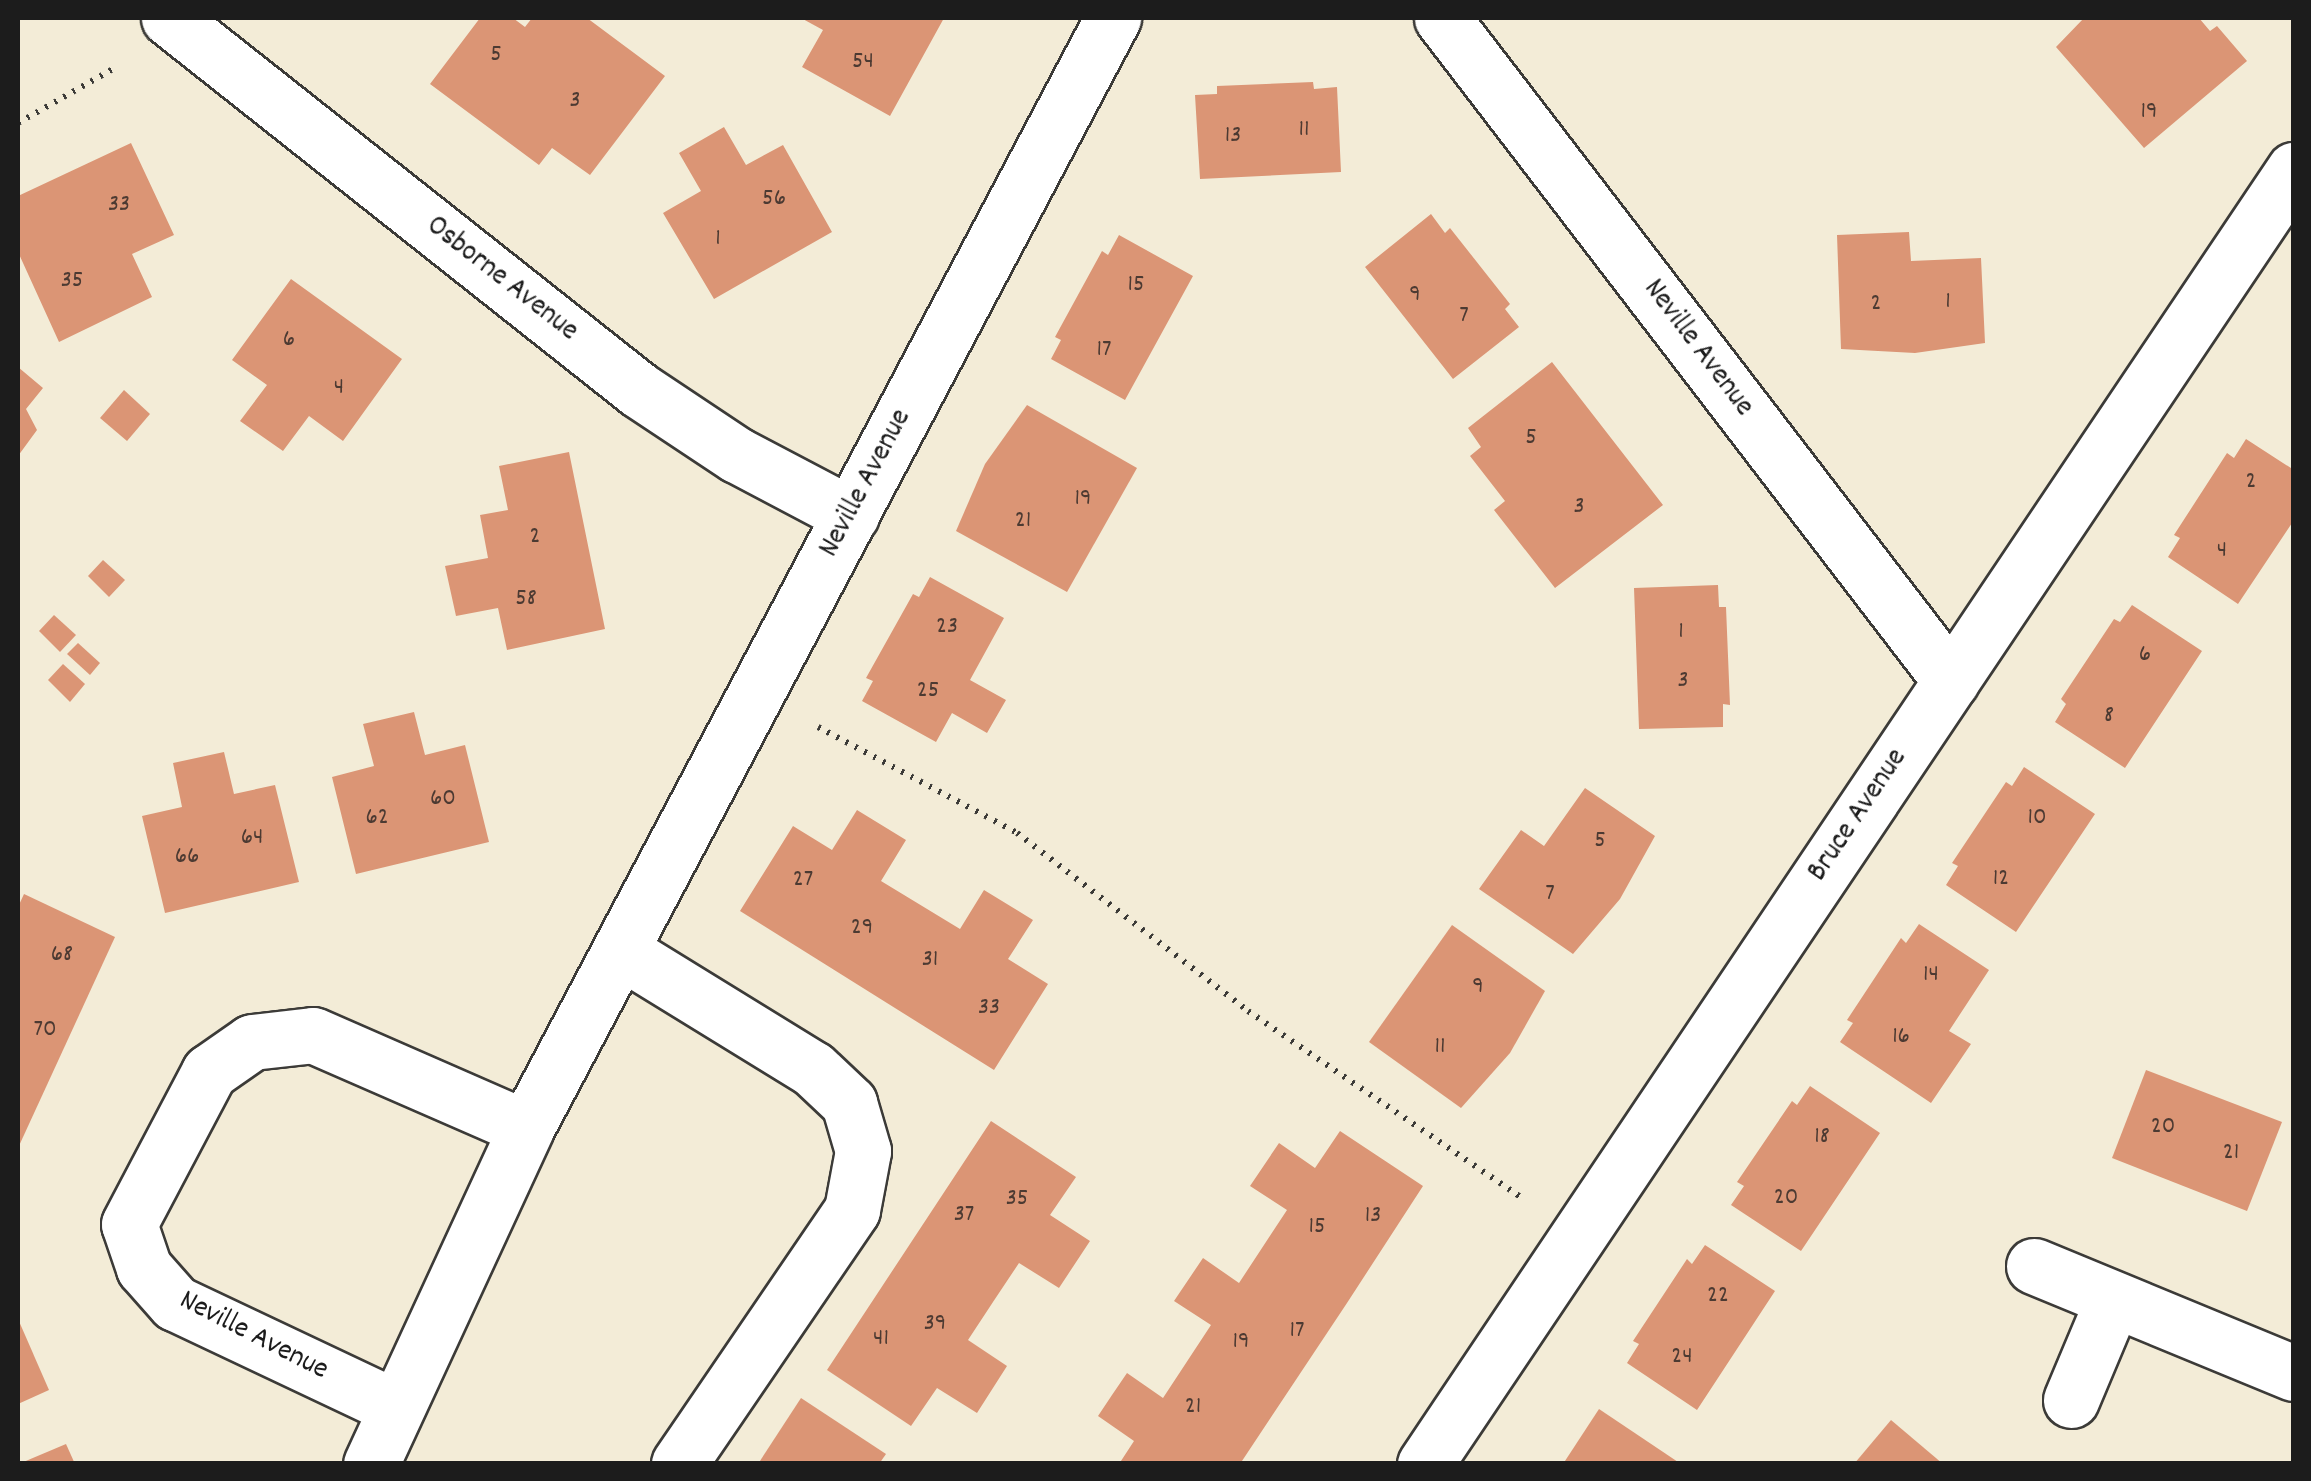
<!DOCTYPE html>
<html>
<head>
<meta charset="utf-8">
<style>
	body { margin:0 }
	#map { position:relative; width:2311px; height:1481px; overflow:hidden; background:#f3ecd7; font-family:Dekko,sans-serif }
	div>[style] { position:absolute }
	.building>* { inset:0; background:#db9575 }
	.path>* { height:6px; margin-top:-3px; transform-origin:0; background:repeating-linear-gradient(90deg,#3c3b38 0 2.5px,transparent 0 10.5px) }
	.roads { filter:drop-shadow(2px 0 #3c3b38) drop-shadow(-2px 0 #3c3b38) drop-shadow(0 2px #3c3b38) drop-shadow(0 -2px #3c3b38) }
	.minor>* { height:55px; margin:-27.5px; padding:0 27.5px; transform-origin:27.5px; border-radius:27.5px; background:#fff }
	span { translate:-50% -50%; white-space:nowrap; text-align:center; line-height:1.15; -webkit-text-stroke:8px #fff; paint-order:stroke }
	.number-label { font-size:25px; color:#4c3a32 }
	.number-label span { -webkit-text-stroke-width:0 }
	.street-label { font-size:30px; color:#1c1c1c }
	.frame { position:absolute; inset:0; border:20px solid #1c1c1c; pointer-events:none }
</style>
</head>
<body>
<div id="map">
	<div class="building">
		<div style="clip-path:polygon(480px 18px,513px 18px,525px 27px,532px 18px,587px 18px,665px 76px,590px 175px,552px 148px,539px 165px,430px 84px)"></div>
		<div style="clip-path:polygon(801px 18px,944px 18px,890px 116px,802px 67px,823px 30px)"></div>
		<div style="clip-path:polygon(2084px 18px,2199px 18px,2210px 31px,2217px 26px,2247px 61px,2144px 148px,2056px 47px)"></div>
		<div style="clip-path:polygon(1313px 82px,1314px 89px,1337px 87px,1341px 172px,1200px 179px,1195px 95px,1217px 94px,1217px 86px)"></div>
		<div style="clip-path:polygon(724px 127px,746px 165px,783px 145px,832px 232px,714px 299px,663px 213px,701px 191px,679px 153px)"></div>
		<div style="clip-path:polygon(131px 143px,174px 235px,132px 254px,152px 297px,59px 342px,18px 252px,18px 196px)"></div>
		<div style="clip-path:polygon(1431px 214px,1445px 233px,1450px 228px,1510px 304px,1505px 309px,1519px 327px,1453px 379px,1365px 267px)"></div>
		<div style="clip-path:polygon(1909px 232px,1911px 261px,1981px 258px,1985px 343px,1915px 353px,1841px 349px,1837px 235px)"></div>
		<div style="clip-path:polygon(1119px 235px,1193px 276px,1125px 400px,1051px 359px,1061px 340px,1055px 337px,1102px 251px,1108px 255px)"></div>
		<div style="clip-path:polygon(291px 279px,402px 359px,343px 441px,309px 416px,283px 451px,240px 421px,267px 385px,232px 360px)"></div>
		<div style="clip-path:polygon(1552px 362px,1663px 505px,1555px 588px,1494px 510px,1505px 501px,1470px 456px,1481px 447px,1468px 428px)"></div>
		<div style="clip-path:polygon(18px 367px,43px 388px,26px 409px,37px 430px,18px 456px)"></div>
		<div style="clip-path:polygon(124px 390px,150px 414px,127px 441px,100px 418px)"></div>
		<div style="clip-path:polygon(1027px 405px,1137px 468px,1067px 592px,956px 531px,985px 464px)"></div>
		<div style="clip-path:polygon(2246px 439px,2294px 470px,2294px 520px,2238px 604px,2168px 557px,2180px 538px,2174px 535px,2227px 453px,2234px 458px)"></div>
		<div style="clip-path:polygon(569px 452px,605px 629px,507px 650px,498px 608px,456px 616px,445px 566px,488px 558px,480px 515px,508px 510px,499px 466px)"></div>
		<div style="clip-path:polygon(103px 560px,125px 580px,109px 597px,88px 576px)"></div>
		<div style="clip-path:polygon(930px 577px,1004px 618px,970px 680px,1006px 700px,987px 733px,952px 713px,936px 742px,862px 701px,873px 681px,866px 678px,913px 594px,919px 597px)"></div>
		<div style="clip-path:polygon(1718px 585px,1719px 607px,1726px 607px,1730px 705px,1723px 704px,1723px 727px,1639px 729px,1634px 588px)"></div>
		<div style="clip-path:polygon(2132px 605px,2202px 651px,2125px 768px,2055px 722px,2066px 704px,2061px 699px,2114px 619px,2120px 622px)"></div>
		<div style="clip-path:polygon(54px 615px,76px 635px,60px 652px,39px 631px)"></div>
		<div style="clip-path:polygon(78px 643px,100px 663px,90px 675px,67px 654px)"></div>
		<div style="clip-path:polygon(63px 664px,85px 684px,70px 702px,48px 680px)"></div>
		<div style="clip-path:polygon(414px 712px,425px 755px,465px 745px,489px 842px,356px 874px,332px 777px,374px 766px,363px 724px)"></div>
		<div style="clip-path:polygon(224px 752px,234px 794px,275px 785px,299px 882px,165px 913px,142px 816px,182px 807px,173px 763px)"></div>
		<div style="clip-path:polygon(2024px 767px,2095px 814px,2016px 932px,1946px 885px,1958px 866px,1952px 863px,2006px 782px,2012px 786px)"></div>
		<div style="clip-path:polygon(1585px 788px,1655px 836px,1620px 899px,1573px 954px,1479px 889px,1521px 830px,1544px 846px)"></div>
		<div style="clip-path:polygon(857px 810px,906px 840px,881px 881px,960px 929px,984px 890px,1033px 920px,1008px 959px,1048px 984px,994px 1070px,740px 911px,793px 826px,832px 850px)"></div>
		<div style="clip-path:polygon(24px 894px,115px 937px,18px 1148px,18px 907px)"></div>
		<div style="clip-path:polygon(1919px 924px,1989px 970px,1949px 1031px,1971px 1044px,1931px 1103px,1840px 1042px,1853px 1023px,1847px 1020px,1901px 938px,1906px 943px)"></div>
		<div style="clip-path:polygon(1452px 925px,1545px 991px,1510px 1053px,1461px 1108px,1369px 1042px)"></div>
		<div style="clip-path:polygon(2146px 1070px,2282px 1122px,2247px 1211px,2112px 1158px)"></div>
		<div style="clip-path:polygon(1810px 1086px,1880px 1133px,1801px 1251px,1731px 1205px,1744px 1186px,1737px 1182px,1792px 1101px,1797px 1105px)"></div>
		<div style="clip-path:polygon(991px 1121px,1076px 1177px,1050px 1215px,1090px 1241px,1059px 1288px,1019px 1263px,993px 1302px,968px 1340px,1007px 1366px,977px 1413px,937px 1388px,911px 1426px,827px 1370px)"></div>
		<div style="clip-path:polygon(1340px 1131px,1423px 1186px,1347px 1303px,1240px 1464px,1119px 1464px,1134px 1441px,1098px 1416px,1112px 1395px,1127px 1373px,1163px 1398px,1211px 1325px,1174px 1301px,1203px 1258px,1239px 1283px,1287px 1210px,1250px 1186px,1279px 1143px,1315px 1168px)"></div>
		<div style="clip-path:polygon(1705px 1245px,1775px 1291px,1697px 1410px,1627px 1363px,1639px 1344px,1633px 1341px,1687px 1259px,1692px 1264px)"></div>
		<div style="clip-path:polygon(18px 1319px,49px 1390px,18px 1404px)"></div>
		<div style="clip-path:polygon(801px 1398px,886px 1454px,879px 1464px,758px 1464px)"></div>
		<div style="clip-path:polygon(1599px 1409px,1681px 1464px,1563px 1464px)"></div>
		<div style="clip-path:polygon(1891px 1420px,1943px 1464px,1854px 1464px)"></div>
		<div style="clip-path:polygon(66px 1444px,75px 1464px,21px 1464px,21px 1463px)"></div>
	</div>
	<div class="path">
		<div style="left:18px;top:123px;width:115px;rotate:-29.7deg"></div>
		<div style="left:818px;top:727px;width:225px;rotate:28deg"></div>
		<div style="left:1017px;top:833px;width:292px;rotate:37.6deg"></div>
		<div style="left:1248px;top:1011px;width:330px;rotate:34.3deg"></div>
	</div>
	<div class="roads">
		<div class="minor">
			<div style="left:169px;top:18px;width:599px;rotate:38.36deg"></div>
			<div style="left:639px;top:390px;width:118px;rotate:33.6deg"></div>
			<div style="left:737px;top:455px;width:129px;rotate:27.8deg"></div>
			<div style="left:1442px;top:18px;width:836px;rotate:52.49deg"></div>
			<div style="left:621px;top:951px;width:225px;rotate:31.6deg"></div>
			<div style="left:813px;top:1069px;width:50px;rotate:43.4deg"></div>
			<div style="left:849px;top:1103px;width:50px;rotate:73.7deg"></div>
			<div style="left:863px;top:1151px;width:60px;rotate:100.6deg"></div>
			<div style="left:852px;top:1210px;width:307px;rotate:124.3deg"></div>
			<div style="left:2034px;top:1266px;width:281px;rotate:22.4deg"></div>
			<div style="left:2071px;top:1400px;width:108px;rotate:-67.2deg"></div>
			<div style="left:393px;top:1406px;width:241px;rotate:-154.7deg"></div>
			<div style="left:175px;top:1303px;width:47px;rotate:-131.5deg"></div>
			<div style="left:144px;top:1268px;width:46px;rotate:-108.8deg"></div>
			<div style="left:129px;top:1224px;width:172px;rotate:-62.2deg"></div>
			<div style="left:209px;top:1072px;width:52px;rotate:-34.9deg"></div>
			<div style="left:252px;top:1042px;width:61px;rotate:-6.5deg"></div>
			<div style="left:313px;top:1035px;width:232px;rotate:23.6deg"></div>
			<div style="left:371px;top:1464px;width:370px;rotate:-65.2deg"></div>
			<div style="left:526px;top:1128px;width:1256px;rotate:-62.13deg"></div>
			<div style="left:1425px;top:1464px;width:1559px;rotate:-56.12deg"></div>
		</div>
	</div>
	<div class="number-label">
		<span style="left:496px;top:55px">5</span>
		<span style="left:863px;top:62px">54</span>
		<span style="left:575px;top:101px">3</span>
		<span style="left:2149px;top:112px">19</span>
		<span style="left:1304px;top:130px">11</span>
		<span style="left:1233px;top:136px">13</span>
		<span style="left:774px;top:199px">56</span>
		<span style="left:119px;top:205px">33</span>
		<span style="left:718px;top:239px">1</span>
		<span style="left:72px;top:281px">35</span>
		<span style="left:1136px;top:285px">15</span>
		<span style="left:1415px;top:295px">9</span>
		<span style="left:1948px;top:302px">1</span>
		<span style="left:1876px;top:304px">2</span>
		<span style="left:1464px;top:316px">7</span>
		<span style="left:289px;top:340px">6</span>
		<span style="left:1104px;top:350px">17</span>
		<span style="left:339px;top:388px">4</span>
		<span style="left:1531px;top:438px">5</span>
		<span style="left:2251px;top:482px">2</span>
		<span style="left:1083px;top:499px">19</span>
		<span style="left:1579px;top:507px">3</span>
		<span style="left:1023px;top:521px">21</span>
		<span style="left:535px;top:537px">2</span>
		<span style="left:2222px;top:551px">4</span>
		<span style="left:526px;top:599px">58</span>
		<span style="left:947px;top:627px">23</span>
		<span style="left:1681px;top:632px">1</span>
		<span style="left:2145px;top:655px">6</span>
		<span style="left:1683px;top:681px">3</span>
		<span style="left:928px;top:691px">25</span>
		<span style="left:2109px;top:716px">8</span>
		<span style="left:443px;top:799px">60</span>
		<span style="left:377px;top:818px">62</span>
		<span style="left:2037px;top:818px">10</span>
		<span style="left:252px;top:838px">64</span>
		<span style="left:1600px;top:841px">5</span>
		<span style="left:187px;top:857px">66</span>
		<span style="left:2001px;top:879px">12</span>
		<span style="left:803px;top:880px">27</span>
		<span style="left:1550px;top:894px">7</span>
		<span style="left:862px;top:928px">29</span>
		<span style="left:62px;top:955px">68</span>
		<span style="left:930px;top:960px">31</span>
		<span style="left:1931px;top:975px">14</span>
		<span style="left:1478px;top:987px">9</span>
		<span style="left:989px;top:1008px">33</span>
		<span style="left:45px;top:1030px">70</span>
		<span style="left:1901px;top:1037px">16</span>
		<span style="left:1440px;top:1047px">11</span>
		<span style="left:2163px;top:1127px">20</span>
		<span style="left:1822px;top:1137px">18</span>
		<span style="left:2231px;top:1153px">21</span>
		<span style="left:1786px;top:1198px">20</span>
		<span style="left:1017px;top:1199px">35</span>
		<span style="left:964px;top:1215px">37</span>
		<span style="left:1373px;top:1216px">13</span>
		<span style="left:1317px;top:1227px">15</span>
		<span style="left:1718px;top:1296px">22</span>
		<span style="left:935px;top:1324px">39</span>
		<span style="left:1297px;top:1331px">17</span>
		<span style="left:881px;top:1339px">41</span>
		<span style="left:1241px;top:1342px">19</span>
		<span style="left:1682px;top:1357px">24</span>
		<span style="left:1193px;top:1407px">21</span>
	</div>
	<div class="street-label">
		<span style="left:501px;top:280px;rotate:38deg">Osborne Avenue</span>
		<span style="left:1697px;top:349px;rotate:53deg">Neville Avenue</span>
		<span style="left:867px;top:484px;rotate:-62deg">Neville Avenue</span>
		<span style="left:1859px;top:816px;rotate:-56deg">Bruce Avenue</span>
		<span style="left:253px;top:1337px;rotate:27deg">Neville Avenue</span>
	</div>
	<div class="frame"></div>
</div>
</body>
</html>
